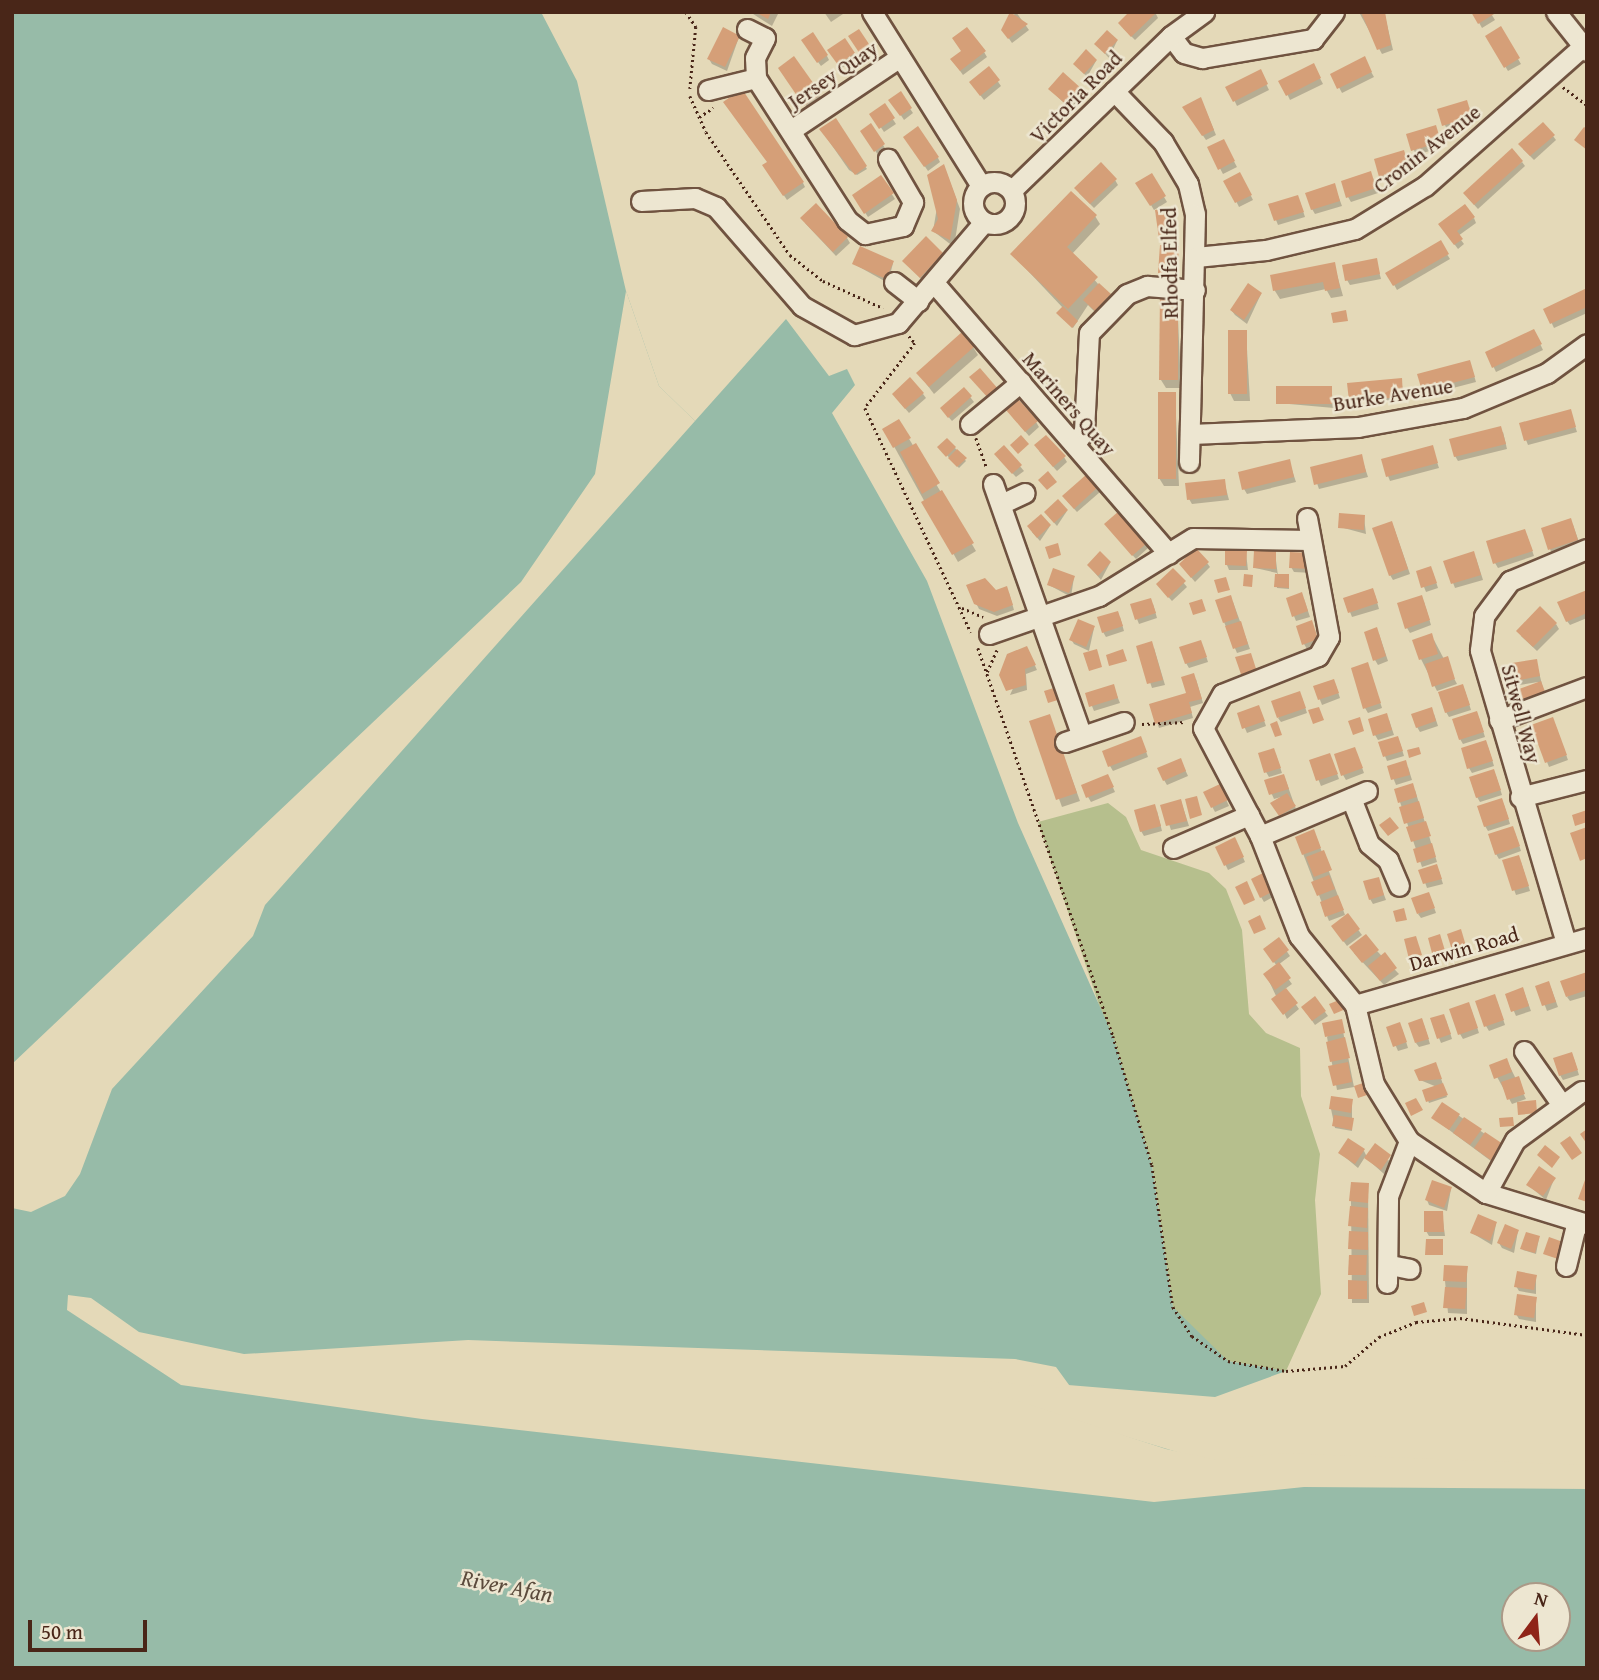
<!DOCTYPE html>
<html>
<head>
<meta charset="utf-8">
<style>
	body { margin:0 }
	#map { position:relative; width:1599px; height:1680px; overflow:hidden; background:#e4d9b8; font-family:"Gentium Book Plus",serif }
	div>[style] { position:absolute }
	.green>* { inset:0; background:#b6bf8d }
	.water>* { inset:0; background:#97bba8 }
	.pier>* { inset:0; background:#e4d9b8 }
	.shadow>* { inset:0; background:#0003 }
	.building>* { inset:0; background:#d59f78 }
	.path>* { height:2.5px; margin-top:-1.25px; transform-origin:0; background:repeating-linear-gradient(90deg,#492618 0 2px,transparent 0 5.5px) }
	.roads { filter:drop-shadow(2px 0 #705340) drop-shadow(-2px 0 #705340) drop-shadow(0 2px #705340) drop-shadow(0 -2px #705340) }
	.minor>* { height:19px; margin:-9.5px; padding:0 9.5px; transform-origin:9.5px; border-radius:9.5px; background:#ede6d1 }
	.minor>.ring { margin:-9.5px; padding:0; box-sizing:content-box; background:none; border:19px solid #ede6d1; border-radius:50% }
	span { translate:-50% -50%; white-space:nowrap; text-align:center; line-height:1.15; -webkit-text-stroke:5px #ede6d1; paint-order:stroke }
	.street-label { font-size:21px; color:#492618 }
	.water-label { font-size:23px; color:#5c4b3c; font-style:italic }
	.frame { position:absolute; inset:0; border:14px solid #492618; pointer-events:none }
	.north { position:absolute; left:1501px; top:1582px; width:70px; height:70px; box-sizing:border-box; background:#ede6d1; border:2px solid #ab9987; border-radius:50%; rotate:16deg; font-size:19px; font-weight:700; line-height:28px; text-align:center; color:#492618 }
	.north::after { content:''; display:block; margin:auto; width:24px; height:32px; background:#8f2418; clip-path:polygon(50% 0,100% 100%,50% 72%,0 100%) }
	.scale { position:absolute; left:28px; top:1620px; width:119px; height:32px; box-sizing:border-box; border:4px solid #492618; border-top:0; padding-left:9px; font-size:21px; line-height:24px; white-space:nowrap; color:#492618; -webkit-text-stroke:5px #ede6d1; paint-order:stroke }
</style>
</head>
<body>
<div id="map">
	<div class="green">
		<div style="clip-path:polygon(1108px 803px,1126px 817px,1141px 850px,1209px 873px,1226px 889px,1242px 930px,1249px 1014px,1266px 1033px,1300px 1048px,1301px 1096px,1320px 1154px,1315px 1200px,1321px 1294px,1286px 1371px,1228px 1361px,1192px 1336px,1173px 1307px,1152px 1164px,1038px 822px)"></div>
	</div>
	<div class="water">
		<div style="clip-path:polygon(evenodd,12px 12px,541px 12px,577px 81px,626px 291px,659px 386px,695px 421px,786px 319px,829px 376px,847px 369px,855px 385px,832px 413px,927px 581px,1018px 823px,1113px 1036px,1152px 1165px,1173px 1307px,1228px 1361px,1286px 1371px,1215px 1397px,971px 1377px,998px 1398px,1217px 1464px,1587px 1469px,1587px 1668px,12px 1668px,12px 12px,1515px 1596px,1557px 1596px,1557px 1638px,1515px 1638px,1515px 1596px)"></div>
	</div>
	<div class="pier">
		<div style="clip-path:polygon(626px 291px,659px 386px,695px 421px,265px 905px,253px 936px,112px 1089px,80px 1174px,65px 1196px,31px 1212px,12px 1208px,12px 1064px,521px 582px,595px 474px)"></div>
		<div style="clip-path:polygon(68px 1295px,91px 1298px,139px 1332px,244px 1354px,468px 1340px,1015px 1359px,1056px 1367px,1072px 1389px,981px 1381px,1000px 1395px,1166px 1449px,1217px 1460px,1281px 1453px,1587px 1465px,1587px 1489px,1304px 1487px,1154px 1502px,422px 1419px,181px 1385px,67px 1310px)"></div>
	</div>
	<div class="shadow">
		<div style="clip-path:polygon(750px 12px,779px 12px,772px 26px)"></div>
		<div style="clip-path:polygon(824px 12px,846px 12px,831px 22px)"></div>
		<div style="clip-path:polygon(1016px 12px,1029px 30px,1012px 43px,1003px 30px)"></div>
		<div style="clip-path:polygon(1155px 12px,1158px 18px,1135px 40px,1123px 28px)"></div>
		<div style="clip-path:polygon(1384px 12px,1393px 50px,1382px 54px,1360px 14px)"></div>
		<div style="clip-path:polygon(1473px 12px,1490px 12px,1495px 20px,1482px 28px)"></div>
		<div style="clip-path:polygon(1500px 29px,1521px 64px,1508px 71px,1487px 36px)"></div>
		<div style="clip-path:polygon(739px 37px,727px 71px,712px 64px,709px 59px)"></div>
		<div style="clip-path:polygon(845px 40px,857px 58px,842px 68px,830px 50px)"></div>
		<div style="clip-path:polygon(1117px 41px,1109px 58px,1096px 44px)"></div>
		<div style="clip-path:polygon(806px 46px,827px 56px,829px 60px,821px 66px)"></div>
		<div style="clip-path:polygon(984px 52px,987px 57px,963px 75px,955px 64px)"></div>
		<div style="clip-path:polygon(1364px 59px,1374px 77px,1342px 93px,1332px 74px)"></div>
		<div style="clip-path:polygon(1096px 61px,1087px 77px,1075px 64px)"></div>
		<div style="clip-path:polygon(1313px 65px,1323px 84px,1290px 100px,1281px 81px)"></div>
		<div style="clip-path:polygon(989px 69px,1001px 86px,984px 100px,974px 87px)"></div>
		<div style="clip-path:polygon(1260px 71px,1269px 90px,1237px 106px,1228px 87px)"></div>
		<div style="clip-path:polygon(783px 73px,819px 95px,822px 100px,808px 109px)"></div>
		<div style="clip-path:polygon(1050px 89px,1081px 91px,1084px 96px,1071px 110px)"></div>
		<div style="clip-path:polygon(900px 94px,913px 113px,904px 120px,891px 100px)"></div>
		<div style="clip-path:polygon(1203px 104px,1216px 135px,1206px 140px,1184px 108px)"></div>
		<div style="clip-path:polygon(884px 106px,896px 124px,884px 132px,872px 114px)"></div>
		<div style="clip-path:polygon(1469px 107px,1474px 122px,1447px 130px,1439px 110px)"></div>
		<div style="clip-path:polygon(862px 131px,883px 145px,886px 150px,878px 155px)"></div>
		<div style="clip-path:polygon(1438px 132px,1443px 147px,1416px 155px,1408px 135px)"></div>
		<div style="clip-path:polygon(824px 134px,862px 162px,867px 169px,857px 175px,849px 170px)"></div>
		<div style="clip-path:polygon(1553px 136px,1556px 140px,1534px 160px,1523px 149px)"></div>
		<div style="clip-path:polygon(1223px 141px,1237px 167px,1223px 174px,1209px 148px)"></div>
		<div style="clip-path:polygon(908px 142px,938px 158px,940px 162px,928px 171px)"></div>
		<div style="clip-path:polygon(1406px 157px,1411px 172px,1384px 181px,1381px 176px)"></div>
		<div style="clip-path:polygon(1522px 162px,1525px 166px,1478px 209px,1468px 198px)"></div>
		<div style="clip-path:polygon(944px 166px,960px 209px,954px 247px,933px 231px)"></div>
		<div style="clip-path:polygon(767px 170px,803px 183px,805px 187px,787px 200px)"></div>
		<div style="clip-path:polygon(1240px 174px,1253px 200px,1239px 207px,1226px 181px)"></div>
		<div style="clip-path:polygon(1151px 175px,1167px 202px,1154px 210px,1138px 184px)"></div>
		<div style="clip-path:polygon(881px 178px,895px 199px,868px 217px,854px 196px)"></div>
		<div style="clip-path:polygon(1373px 178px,1378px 193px,1351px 202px,1348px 197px)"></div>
		<div style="clip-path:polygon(1115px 180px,1118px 185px,1094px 208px,1079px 193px)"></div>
		<div style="clip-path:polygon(1334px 185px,1342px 206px,1315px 214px,1312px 209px)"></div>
		<div style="clip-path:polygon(1300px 202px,1305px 217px,1278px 225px,1276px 220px)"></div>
		<div style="clip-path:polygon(1171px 209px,1178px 241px,1163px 243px,1161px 238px)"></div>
		<div style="clip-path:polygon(1095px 216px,1100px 224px,1072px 254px,1112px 300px,1098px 315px,1088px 305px,1073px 328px,1059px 315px,1063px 308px,1012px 254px)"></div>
		<div style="clip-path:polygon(1474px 218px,1476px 223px,1458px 236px,1464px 244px,1458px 249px,1443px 229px)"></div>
		<div style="clip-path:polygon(805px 223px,847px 238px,850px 243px,836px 256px)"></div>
		<div style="clip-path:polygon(1440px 243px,1450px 259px,1397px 290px,1388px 274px)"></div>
		<div style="clip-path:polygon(1177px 248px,1179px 279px,1163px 277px,1160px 273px)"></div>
		<div style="clip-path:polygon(942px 254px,945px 259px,923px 281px,905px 262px)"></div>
		<div style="clip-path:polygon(1376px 260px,1381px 279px,1350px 285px,1347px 280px)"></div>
		<div style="clip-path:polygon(893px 263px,888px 283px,854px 264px)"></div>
		<div style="clip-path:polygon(1334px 264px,1343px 296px,1331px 298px,1326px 289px,1280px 299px,1275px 291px,1272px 276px)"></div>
		<div style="clip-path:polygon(1587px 290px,1587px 313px,1554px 328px,1545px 309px)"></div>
		<div style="clip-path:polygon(1261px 294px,1247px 324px,1235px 315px,1232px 311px)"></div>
		<div style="clip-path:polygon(1177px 295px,1181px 388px,1166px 388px,1161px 380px)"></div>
		<div style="clip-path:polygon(1534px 331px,1543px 350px,1496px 372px,1487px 353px)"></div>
		<div style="clip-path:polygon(1246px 332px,1250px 401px,1234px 401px,1230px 393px)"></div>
		<div style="clip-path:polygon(973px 347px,978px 355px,934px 394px,918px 373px)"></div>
		<div style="clip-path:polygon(1470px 362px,1476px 382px,1426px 395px,1423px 390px)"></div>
		<div style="clip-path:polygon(1401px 380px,1405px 401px,1350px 401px)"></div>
		<div style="clip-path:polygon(1331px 387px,1334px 408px,1278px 403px)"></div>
		<div style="clip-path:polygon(964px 389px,974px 402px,952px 421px,945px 413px)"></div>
		<div style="clip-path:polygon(1175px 393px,1179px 486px,1164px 486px,1159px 478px)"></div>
		<div style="clip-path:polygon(923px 394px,926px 398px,909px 413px,897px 399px)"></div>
		<div style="clip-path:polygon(1570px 411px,1577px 432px,1528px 445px,1526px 440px)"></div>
		<div style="clip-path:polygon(1011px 415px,1036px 422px,1039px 427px,1029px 436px)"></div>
		<div style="clip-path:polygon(899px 422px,976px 551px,958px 562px,885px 430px)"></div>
		<div style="clip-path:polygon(1503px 432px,1507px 449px,1458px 461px,1455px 456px)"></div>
		<div style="clip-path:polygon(1004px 447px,1024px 471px,1016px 477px,999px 459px)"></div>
		<div style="clip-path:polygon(1432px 447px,1439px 468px,1390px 481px,1388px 476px)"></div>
		<div style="clip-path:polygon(955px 448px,966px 461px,959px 468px,941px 449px)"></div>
		<div style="clip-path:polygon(1039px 451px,1064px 457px,1067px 462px,1057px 471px)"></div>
		<div style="clip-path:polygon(1361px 456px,1368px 477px,1319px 489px,1312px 469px)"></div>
		<div style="clip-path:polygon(1289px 461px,1296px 482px,1247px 494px,1244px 489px)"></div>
		<div style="clip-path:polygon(1224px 481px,1229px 500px,1192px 504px,1189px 499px)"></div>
		<div style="clip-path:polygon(1097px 488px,1100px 492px,1077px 512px,1067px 501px)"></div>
		<div style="clip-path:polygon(1067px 511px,1057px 526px,1049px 517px)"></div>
		<div style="clip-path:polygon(1364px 517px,1366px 534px,1340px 527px)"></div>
		<div style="clip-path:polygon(1573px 525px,1580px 545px,1552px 554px,1550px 549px)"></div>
		<div style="clip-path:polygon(1050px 526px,1040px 541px,1032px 532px)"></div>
		<div style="clip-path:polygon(1394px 528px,1410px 574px,1393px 580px,1390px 575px)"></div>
		<div style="clip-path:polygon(1109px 529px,1146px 544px,1148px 548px,1136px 559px)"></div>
		<div style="clip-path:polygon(1527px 536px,1534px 556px,1498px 568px,1495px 563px)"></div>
		<div style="clip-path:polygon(1246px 553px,1248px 570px,1229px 570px,1227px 565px)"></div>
		<div style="clip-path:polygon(1275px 553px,1278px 576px,1289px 578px,1289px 589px,1277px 588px,1277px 573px,1255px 568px)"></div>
		<div style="clip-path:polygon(1311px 555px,1313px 573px,1294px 572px,1291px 567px)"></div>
		<div style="clip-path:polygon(1476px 558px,1483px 580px,1455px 588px,1445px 562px)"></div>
		<div style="clip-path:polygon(1110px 563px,1101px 580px,1089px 566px)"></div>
		<div style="clip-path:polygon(1207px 563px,1210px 567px,1195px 582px,1181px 565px)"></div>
		<div style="clip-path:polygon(1173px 570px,1187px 587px,1172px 601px,1161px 589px)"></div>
		<div style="clip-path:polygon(1418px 572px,1433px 573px,1438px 588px,1426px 592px)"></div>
		<div style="clip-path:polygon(1074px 577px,1071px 597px,1049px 585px)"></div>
		<div style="clip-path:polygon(1587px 591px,1587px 618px,1570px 625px,1567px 621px)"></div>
		<div style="clip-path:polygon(995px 592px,1009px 593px,1014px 610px,997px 616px,979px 609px,976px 603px)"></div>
		<div style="clip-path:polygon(1375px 595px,1379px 609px,1352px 617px,1350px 612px)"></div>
		<div style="clip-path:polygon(1304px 599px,1310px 617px,1296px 621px,1294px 616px)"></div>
		<div style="clip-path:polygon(1233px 602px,1250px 649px,1237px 653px,1224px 622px)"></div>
		<div style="clip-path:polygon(1424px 602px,1431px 625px,1410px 633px,1407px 628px)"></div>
		<div style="clip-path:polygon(1153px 604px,1157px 618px,1139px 624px,1137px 619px)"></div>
		<div style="clip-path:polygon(1120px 617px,1124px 631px,1106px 637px,1103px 632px)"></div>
		<div style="clip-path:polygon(1311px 622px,1320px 644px,1307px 649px,1304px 644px)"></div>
		<div style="clip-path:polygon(1556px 624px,1559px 629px,1537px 651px,1521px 636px)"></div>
		<div style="clip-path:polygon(1094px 628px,1089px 651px,1074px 644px,1071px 639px)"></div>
		<div style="clip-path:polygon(1379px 634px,1388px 661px,1378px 665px,1375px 660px)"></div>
		<div style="clip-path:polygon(1434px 640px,1457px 684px,1437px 691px,1421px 659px)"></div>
		<div style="clip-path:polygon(1138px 647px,1154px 648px,1165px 685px,1152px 688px)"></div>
		<div style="clip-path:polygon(1203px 647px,1208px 662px,1189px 668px,1186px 663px)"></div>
		<div style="clip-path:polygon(1029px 653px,1037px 670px,1026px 674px,1027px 690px,1010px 695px)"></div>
		<div style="clip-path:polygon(1536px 661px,1543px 688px,1538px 682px,1520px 685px,1517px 680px)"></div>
		<div style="clip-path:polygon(1368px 665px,1382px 708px,1368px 713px,1365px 708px)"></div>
		<div style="clip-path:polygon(1196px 679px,1203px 703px,1190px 707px,1193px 718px,1159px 728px,1151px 705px,1188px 694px)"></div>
		<div style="clip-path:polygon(1113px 686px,1120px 703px,1094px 711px,1087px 694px)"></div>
		<div style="clip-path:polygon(1336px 686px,1340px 698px,1322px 705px,1315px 687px)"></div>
		<div style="clip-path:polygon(1465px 691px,1471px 710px,1449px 717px,1446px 712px)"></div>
		<div style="clip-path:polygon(1302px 698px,1307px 713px,1281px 722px,1278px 718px)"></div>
		<div style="clip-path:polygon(1261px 712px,1266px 726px,1247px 733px,1239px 714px)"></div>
		<div style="clip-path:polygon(1434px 714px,1438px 726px,1420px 732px,1417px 727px)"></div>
		<div style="clip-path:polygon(1049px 716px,1080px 801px,1062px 807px,1031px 722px)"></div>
		<div style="clip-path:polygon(1479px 718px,1485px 737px,1463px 744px,1460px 739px)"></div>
		<div style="clip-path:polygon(1389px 720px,1394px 735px,1378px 740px,1375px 735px)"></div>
		<div style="clip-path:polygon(1555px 724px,1568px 760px,1549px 767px,1533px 726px)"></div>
		<div style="clip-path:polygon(1143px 743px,1148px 757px,1113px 771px,1110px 766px)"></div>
		<div style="clip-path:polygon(1400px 743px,1404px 756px,1387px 761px,1385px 756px)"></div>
		<div style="clip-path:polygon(1488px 747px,1494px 766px,1472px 773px,1469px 768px)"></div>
		<div style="clip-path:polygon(1357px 754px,1364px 773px,1346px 780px,1343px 775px)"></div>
		<div style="clip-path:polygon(1276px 755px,1282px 773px,1269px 777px,1266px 772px)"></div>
		<div style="clip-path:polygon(1332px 760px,1339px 779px,1321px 786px,1311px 761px)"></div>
		<div style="clip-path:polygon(1183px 765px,1188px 776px,1167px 785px,1164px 780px)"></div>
		<div style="clip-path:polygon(1389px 767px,1408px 767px,1412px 780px,1396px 785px)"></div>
		<div style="clip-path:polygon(1496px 776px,1502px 795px,1480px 802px,1477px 797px)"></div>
		<div style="clip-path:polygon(1110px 781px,1115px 792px,1091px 802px,1088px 797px)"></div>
		<div style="clip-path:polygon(1266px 781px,1286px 781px,1297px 812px,1283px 820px,1273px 804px,1281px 797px,1274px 799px)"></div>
		<div style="clip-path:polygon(1220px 786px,1229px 806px,1215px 812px,1205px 793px)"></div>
		<div style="clip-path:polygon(1415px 790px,1437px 862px,1422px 867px,1400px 802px)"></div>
		<div style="clip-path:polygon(1181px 801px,1189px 826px,1171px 830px,1163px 806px)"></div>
		<div style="clip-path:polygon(1504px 805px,1510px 824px,1488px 831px,1485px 826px)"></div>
		<div style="clip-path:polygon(1157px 811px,1162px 831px,1144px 836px,1141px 831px)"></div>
		<div style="clip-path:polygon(1515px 833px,1521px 851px,1499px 859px,1496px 854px)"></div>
		<div style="clip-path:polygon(1316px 836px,1345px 915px,1329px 921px,1297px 838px)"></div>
		<div style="clip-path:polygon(1237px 844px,1245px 862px,1228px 870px,1217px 847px)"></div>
		<div style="clip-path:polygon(1504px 861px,1521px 862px,1530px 891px,1516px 895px)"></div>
		<div style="clip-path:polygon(1421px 871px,1439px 871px,1443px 884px,1427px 888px)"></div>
		<div style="clip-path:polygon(1378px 879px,1386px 900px,1373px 904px,1370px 899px)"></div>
		<div style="clip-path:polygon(1265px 880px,1273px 897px,1264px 902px,1261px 897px)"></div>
		<div style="clip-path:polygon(1431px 899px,1436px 913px,1421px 918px,1418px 914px)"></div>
		<div style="clip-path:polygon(1348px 916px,1362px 935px,1347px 946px,1336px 931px)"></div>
		<div style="clip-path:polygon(1279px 940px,1290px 956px,1278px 965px,1292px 984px,1285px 989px,1299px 1009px,1287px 1019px,1268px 979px,1277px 966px,1268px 954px)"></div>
		<div style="clip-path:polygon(1377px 951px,1399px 974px,1384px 985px,1354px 953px)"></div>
		<div style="clip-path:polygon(1587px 974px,1587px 996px,1570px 1001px,1567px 997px)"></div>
		<div style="clip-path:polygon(1538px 987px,1551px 988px,1558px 1007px,1547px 1011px)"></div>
		<div style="clip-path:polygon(1523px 989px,1531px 1011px,1516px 1016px,1507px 995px)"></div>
		<div style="clip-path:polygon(1497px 1001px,1505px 1025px,1489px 1031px,1486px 1026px)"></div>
		<div style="clip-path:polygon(1471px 1009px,1479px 1033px,1463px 1039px,1460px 1034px)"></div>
		<div style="clip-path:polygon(1306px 1012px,1325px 1012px,1328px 1016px,1315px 1025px)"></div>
		<div style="clip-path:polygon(1446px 1020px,1452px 1039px,1441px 1043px,1439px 1038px)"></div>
		<div style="clip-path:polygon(1341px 1021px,1354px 1087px,1337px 1090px,1327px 1037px)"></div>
		<div style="clip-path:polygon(1424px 1025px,1430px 1044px,1419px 1047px,1416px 1043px)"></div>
		<div style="clip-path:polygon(1388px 1028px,1402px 1029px,1408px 1048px,1398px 1051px)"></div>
		<div style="clip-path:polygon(1574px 1059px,1579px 1075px,1563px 1080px,1560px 1075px)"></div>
		<div style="clip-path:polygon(1509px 1065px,1526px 1099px,1512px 1104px,1491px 1066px)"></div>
		<div style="clip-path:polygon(1438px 1069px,1447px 1097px,1429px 1103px,1424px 1091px,1437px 1087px,1420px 1080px)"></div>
		<div style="clip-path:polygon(1352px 1101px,1352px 1131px,1335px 1128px,1331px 1109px)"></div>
		<div style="clip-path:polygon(1458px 1115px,1502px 1146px,1495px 1164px,1433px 1118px)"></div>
		<div style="clip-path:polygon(1364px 1151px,1367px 1157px,1393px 1161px,1384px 1174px,1365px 1157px,1358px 1168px,1340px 1153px)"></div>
		<div style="clip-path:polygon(1554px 1179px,1546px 1200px,1528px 1185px)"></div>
		<div style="clip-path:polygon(1368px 1185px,1369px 1303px,1352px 1303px,1351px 1201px)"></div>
		<div style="clip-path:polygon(1451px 1189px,1447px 1211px,1429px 1205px,1427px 1200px)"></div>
		<div style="clip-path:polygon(1442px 1213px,1445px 1236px,1429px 1236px,1426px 1231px)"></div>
		<div style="clip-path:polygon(1496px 1224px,1492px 1245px,1472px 1233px)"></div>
		<div style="clip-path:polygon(1518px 1231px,1514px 1253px,1502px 1248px,1499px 1243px)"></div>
		<div style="clip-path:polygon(1539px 1238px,1536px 1254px,1523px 1250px,1522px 1248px)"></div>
		<div style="clip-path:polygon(1467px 1268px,1467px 1314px,1448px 1313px,1445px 1281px)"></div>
		<div style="clip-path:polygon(1536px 1276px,1536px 1294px,1519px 1291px,1516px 1286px)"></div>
		<div style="clip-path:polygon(1536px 1299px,1536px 1322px,1519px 1319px,1516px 1314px)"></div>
	</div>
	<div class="building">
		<div style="clip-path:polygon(755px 12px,771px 12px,768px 19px)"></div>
		<div style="clip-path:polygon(1010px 12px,1028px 24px,1008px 39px,1001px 30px)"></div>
		<div style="clip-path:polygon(1129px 12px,1157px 12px,1131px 37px,1118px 23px)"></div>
		<div style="clip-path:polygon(1361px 12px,1385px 12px,1391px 45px,1377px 50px)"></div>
		<div style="clip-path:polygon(1471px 12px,1493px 12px,1494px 14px,1478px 24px)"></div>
		<div style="clip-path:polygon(1501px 26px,1520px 58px,1504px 68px,1485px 36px)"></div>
		<div style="clip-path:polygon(723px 27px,740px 36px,725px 67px,707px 59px)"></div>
		<div style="clip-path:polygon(967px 27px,986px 51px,960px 71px,950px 59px,961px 51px,952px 38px)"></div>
		<div style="clip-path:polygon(859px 29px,871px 47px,860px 54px,848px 36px)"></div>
		<div style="clip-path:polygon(1107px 30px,1118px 40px,1105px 54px,1094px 44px)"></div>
		<div style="clip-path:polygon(813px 32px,828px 55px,817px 63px,801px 40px)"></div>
		<div style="clip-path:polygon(845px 38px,855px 53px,838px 65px,827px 50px)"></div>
		<div style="clip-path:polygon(1086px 49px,1097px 60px,1084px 74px,1073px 64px)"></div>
		<div style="clip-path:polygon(794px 56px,821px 94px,804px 106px,778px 68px)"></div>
		<div style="clip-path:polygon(1365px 56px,1372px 72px,1337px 89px,1330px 74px)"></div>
		<div style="clip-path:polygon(1314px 63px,1321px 78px,1286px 96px,1278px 81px)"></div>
		<div style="clip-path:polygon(989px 66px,1000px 80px,980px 96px,969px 82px)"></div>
		<div style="clip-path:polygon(1261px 69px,1268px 84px,1233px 102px,1225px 87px)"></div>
		<div style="clip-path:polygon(1063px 72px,1083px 90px,1068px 106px,1048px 89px)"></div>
		<div style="clip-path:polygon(742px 89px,804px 182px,783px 196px,762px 165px,767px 162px,723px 102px)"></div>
		<div style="clip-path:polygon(901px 91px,912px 108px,900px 116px,888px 100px)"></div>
		<div style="clip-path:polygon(1201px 97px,1214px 130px,1202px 136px,1182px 107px)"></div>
		<div style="clip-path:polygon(1467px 100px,1472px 117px,1442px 126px,1437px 109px)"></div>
		<div style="clip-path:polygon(885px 103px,895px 118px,879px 129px,869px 114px)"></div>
		<div style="clip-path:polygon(836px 118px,867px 166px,855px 175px,819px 129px)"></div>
		<div style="clip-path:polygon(1543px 122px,1555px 135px,1530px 156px,1518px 144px)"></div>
		<div style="clip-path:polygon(871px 123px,885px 144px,874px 152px,860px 131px)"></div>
		<div style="clip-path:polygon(1436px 125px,1441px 142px,1411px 151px,1406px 134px)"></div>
		<div style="clip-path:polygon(918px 126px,939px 157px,924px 167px,903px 137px)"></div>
		<div style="clip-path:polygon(1584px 127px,1587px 129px,1587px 150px,1574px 140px)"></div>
		<div style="clip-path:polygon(1224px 139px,1235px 161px,1218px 170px,1207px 147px)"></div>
		<div style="clip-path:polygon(1512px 148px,1523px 161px,1474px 205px,1463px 193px)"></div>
		<div style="clip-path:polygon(1404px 150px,1409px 167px,1379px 177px,1374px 159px)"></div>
		<div style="clip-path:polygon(1101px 162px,1117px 179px,1090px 204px,1074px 188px)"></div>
		<div style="clip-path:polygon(944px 164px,957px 200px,950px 240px,931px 231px,938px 219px,927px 175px)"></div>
		<div style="clip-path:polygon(1371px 171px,1376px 188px,1346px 198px,1341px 181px)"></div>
		<div style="clip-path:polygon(1240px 172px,1252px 195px,1235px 203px,1223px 181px)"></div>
		<div style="clip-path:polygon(1152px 173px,1166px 196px,1150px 206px,1135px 183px)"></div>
		<div style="clip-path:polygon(881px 175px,894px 193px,864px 214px,852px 195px)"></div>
		<div style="clip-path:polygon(1335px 183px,1340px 201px,1311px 210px,1305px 193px)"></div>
		<div style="clip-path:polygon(1071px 191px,1097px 215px,1067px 247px,1098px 277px,1068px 309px,1010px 254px)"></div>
		<div style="clip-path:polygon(1298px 195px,1304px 212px,1274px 221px,1268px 204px)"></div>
		<div style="clip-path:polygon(816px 203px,848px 237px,833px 252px,800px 218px)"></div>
		<div style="clip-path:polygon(1465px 204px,1475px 217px,1457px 231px,1463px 239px,1454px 245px,1438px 224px)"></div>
		<div style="clip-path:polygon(1172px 207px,1176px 236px,1159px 239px,1155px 210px)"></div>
		<div style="clip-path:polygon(926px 236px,943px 253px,920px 278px,902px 261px)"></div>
		<div style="clip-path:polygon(1441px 240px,1449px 254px,1393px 286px,1385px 273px)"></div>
		<div style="clip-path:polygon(1160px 245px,1179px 246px,1177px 274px,1158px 273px)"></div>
		<div style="clip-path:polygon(860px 246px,894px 261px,886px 279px,852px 264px)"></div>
		<div style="clip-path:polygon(1377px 258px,1380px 274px,1345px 281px,1342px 265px)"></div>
		<div style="clip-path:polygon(1335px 262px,1340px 288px,1325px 291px,1323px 282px,1273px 291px,1270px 275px)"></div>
		<div style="clip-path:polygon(1099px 283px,1111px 294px,1095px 311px,1083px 300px)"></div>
		<div style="clip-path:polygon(1248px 283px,1262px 293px,1244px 320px,1230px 310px)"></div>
		<div style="clip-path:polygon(1587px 288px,1587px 307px,1550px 324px,1543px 309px)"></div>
		<div style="clip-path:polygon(1160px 293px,1178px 293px,1178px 380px,1159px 380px)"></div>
		<div style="clip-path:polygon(1063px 306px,1078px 321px,1072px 328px,1056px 313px)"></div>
		<div style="clip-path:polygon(1346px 310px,1348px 321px,1333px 323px,1331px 313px)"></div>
		<div style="clip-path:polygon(1534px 329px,1542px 344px,1492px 368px,1485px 352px)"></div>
		<div style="clip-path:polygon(1228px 330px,1247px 330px,1247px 394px,1228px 394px)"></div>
		<div style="clip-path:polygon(962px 332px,975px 346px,929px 387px,916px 373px)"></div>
		<div style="clip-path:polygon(1470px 360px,1475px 377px,1422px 391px,1417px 374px)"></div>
		<div style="clip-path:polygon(980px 368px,999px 390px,989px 399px,969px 377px)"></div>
		<div style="clip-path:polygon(910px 377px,924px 393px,905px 409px,892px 394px)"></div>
		<div style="clip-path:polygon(1402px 378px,1403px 397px,1349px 401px,1347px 383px)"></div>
		<div style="clip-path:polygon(1276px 386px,1332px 386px,1332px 404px,1276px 404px)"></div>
		<div style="clip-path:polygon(964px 387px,972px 396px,948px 418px,940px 408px)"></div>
		<div style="clip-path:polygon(1158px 392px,1176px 392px,1176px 479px,1158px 479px)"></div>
		<div style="clip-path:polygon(1018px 399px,1038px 421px,1025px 432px,1006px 410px)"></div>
		<div style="clip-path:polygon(1571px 409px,1576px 427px,1524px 441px,1519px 423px)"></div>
		<div style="clip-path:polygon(899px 419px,911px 438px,893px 448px,882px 429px)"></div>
		<div style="clip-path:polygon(1501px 426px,1506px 444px,1454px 457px,1449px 439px)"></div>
		<div style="clip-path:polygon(1021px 435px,1029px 444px,1018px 454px,1010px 445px)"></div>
		<div style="clip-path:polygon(1046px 435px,1066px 456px,1053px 467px,1034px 445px)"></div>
		<div style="clip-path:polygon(947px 438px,956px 447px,946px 457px,937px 447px)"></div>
		<div style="clip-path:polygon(916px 443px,940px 483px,922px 494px,900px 452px)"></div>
		<div style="clip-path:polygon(1004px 445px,1022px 465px,1012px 474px,994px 454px)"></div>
		<div style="clip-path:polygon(1433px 445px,1438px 463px,1386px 477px,1381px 459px)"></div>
		<div style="clip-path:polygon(957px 449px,967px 458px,957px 467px,948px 458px)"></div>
		<div style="clip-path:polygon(1362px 454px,1366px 472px,1314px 485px,1310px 467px)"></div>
		<div style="clip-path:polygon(1290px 459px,1294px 477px,1242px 490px,1238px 472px)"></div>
		<div style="clip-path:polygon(1048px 471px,1057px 482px,1047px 490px,1038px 480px)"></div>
		<div style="clip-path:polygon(1087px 474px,1098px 487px,1074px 509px,1062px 496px)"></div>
		<div style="clip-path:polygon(1225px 479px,1227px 495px,1187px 500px,1185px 483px)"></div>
		<div style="clip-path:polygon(942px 490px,974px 543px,952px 555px,921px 502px)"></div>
		<div style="clip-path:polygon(1058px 499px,1068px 510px,1054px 523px,1044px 512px)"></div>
		<div style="clip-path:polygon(1119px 511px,1147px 543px,1132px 556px,1104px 524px)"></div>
		<div style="clip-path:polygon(1339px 513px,1365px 515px,1364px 530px,1338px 528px)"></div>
		<div style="clip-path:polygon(1041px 514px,1051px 525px,1037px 538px,1027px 526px)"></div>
		<div style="clip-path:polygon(1571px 518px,1578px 540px,1548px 550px,1541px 528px)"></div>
		<div style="clip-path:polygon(1392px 521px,1408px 569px,1389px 576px,1372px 528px)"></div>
		<div style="clip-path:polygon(1525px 529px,1533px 551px,1493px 564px,1486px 541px)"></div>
		<div style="clip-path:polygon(1058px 543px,1061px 555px,1049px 559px,1045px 547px)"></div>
		<div style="clip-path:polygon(1196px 548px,1209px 562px,1191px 578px,1179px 564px)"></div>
		<div style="clip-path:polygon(1225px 550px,1247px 551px,1246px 566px,1225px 565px)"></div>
		<div style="clip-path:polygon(1100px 551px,1111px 562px,1098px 576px,1087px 565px)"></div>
		<div style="clip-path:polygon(1254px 551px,1276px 551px,1276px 569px,1253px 568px)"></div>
		<div style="clip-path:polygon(1474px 551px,1481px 575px,1451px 584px,1443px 561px)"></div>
		<div style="clip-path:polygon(1290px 552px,1312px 553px,1311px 569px,1289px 568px)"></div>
		<div style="clip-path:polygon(1431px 566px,1437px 583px,1421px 588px,1416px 571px)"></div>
		<div style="clip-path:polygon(1053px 568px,1075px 576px,1069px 593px,1047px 585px)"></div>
		<div style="clip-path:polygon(1173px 568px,1186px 581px,1168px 598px,1156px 584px)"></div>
		<div style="clip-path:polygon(1244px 574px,1253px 575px,1252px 587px,1243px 586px)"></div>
		<div style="clip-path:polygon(1275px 574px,1289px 574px,1289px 588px,1274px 587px)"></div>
		<div style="clip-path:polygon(1226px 577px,1230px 590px,1218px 593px,1214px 580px)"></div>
		<div style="clip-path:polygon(985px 578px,996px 590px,1007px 586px,1013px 605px,994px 612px,974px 604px,966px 585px)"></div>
		<div style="clip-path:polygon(1373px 588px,1378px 603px,1348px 613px,1343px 598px)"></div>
		<div style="clip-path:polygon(1587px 590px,1587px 613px,1566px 622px,1557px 602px)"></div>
		<div style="clip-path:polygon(1302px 592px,1308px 611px,1292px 617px,1286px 598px)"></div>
		<div style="clip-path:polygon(1231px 595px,1238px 618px,1223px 623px,1215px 600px)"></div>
		<div style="clip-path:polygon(1422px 595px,1430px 620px,1405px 629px,1397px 603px)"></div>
		<div style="clip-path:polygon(1151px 598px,1156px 613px,1135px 620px,1130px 604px)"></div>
		<div style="clip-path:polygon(1202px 599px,1206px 611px,1193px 615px,1189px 603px)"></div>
		<div style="clip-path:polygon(1540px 606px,1557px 623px,1533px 647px,1516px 631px)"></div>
		<div style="clip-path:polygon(1118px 611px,1123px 626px,1102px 633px,1097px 617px)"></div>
		<div style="clip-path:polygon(1078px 619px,1095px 626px,1086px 647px,1069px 640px)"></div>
		<div style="clip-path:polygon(1312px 620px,1318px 639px,1302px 645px,1296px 626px)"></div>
		<div style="clip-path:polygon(1241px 621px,1248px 644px,1233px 649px,1225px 626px)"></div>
		<div style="clip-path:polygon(1377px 627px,1386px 656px,1373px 661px,1364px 632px)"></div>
		<div style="clip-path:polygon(1432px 633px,1438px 654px,1419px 660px,1412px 640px)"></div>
		<div style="clip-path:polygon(1201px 640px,1207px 657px,1185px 664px,1179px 647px)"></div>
		<div style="clip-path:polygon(1152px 641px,1163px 680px,1147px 684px,1136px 646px)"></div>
		<div style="clip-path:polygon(1027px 646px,1036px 665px,1025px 669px,1026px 685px,1006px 691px,999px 675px,1007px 654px)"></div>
		<div style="clip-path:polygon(1097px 649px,1102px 667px,1089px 671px,1083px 653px)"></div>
		<div style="clip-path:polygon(1123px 649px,1127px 661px,1109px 666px,1106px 655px)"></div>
		<div style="clip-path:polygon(1251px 653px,1258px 675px,1243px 680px,1235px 657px)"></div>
		<div style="clip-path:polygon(1448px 656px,1455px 679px,1432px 687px,1425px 664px)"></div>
		<div style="clip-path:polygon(1537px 659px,1540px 676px,1515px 681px,1512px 663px)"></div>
		<div style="clip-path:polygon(1368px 662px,1381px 703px,1363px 709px,1351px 668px)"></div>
		<div style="clip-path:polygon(1194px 673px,1202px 699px,1189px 702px,1192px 713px,1155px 724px,1149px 704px,1186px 693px,1181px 677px)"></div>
		<div style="clip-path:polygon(1334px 679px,1339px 693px,1318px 700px,1313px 686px)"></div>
		<div style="clip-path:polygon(1541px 681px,1547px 697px,1525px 705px,1519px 689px)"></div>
		<div style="clip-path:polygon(1114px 684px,1118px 698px,1089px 707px,1085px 693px)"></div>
		<div style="clip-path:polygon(1463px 684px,1470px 705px,1445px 713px,1438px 692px)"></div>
		<div style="clip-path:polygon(1057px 687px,1061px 699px,1048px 703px,1044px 691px)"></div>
		<div style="clip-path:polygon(1300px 691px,1306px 708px,1277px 718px,1271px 701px)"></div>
		<div style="clip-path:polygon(1259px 705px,1265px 721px,1242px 729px,1237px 713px)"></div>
		<div style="clip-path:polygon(1319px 707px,1324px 720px,1313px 724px,1308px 710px)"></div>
		<div style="clip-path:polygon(1432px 707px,1436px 721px,1416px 728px,1411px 714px)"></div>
		<div style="clip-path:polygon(1477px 711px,1484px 732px,1459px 740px,1452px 719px)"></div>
		<div style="clip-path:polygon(1387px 713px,1392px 730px,1373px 736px,1368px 719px)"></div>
		<div style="clip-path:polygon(1050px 714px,1077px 793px,1056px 800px,1029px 721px)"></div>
		<div style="clip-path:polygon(1360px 717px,1364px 731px,1353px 735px,1348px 721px)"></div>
		<div style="clip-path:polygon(1553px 717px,1567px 755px,1545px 763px,1531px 725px)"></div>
		<div style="clip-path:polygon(1277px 721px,1282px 735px,1275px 737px,1270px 724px)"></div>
		<div style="clip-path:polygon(1141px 736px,1147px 752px,1108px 767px,1102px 751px)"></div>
		<div style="clip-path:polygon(1398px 736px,1403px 751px,1383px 757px,1378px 742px)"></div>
		<div style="clip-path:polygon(1486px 740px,1493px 761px,1467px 769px,1461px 748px)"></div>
		<div style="clip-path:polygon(1355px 747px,1363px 768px,1341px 776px,1334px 754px)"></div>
		<div style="clip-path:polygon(1419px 747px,1421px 754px,1409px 758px,1407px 750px)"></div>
		<div style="clip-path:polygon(1274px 748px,1281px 768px,1264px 773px,1258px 753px)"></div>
		<div style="clip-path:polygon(1330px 753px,1338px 774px,1316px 781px,1309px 760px)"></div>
		<div style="clip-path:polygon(1181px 758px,1186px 771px,1163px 781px,1157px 768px)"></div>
		<div style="clip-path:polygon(1406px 760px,1410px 775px,1391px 780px,1387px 766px)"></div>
		<div style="clip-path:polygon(1494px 769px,1501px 790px,1476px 798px,1469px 777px)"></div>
		<div style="clip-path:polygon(1108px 774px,1114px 787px,1086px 798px,1081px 785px)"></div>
		<div style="clip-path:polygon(1284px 774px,1289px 789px,1269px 795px,1264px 780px)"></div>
		<div style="clip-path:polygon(1413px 783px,1417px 797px,1398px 803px,1394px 789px)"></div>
		<div style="clip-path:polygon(1220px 784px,1228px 800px,1211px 808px,1203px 792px)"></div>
		<div style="clip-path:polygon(1287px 793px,1296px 806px,1279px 816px,1270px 803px)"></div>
		<div style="clip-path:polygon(1197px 796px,1202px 815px,1190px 819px,1185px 799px)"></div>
		<div style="clip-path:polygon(1502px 798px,1509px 819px,1484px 827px,1477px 806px)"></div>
		<div style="clip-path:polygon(1181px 799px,1187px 821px,1166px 826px,1160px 805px)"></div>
		<div style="clip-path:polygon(1419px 801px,1424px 818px,1404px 824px,1399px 807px)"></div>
		<div style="clip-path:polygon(1155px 804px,1161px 826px,1140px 832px,1134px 810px)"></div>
		<div style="clip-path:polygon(1587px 810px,1587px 822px,1575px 826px,1572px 815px)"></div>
		<div style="clip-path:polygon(1390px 817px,1399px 828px,1388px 836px,1379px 825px)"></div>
		<div style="clip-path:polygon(1426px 821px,1431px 836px,1411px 842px,1406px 827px)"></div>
		<div style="clip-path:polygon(1513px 826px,1520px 846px,1495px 855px,1488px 834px)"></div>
		<div style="clip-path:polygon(1587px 827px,1587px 858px,1580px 861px,1570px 833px)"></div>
		<div style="clip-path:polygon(1314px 829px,1321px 848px,1302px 855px,1295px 837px)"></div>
		<div style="clip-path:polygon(1235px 837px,1244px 857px,1224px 866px,1215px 847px)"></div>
		<div style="clip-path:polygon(1432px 843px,1436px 857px,1417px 863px,1413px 849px)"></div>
		<div style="clip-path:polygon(1324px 850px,1332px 870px,1314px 877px,1306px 857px)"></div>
		<div style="clip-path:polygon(1519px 855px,1529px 886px,1512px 891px,1502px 860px)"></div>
		<div style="clip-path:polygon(1437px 864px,1442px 879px,1423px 884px,1418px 870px)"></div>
		<div style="clip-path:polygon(1263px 873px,1272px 892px,1260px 898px,1251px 879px)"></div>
		<div style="clip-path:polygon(1329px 875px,1335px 889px,1317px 896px,1311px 882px)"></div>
		<div style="clip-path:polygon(1379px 877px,1384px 895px,1369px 900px,1363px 881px)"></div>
		<div style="clip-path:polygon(1247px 881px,1255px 900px,1244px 905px,1235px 887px)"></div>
		<div style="clip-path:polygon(1429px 892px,1435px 908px,1417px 914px,1411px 898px)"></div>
		<div style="clip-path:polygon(1338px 895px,1344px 910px,1325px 917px,1320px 902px)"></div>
		<div style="clip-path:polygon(1404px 908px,1407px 920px,1396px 922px,1393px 911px)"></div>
		<div style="clip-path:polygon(1348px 913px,1360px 929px,1343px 942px,1331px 926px)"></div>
		<div style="clip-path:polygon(1260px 915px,1266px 929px,1254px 934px,1248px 921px)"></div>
		<div style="clip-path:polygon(1461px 929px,1466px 946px,1452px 950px,1447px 934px)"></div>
		<div style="clip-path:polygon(1366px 934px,1379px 950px,1362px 963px,1349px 947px)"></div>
		<div style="clip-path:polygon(1440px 934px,1446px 954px,1433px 957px,1428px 938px)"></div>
		<div style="clip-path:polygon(1416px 936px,1422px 955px,1409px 959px,1404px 939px)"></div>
		<div style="clip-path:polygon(1279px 937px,1289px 950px,1273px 963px,1263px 949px)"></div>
		<div style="clip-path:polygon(1385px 952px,1397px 968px,1380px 981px,1368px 966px)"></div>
		<div style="clip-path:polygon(1279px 962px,1291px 978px,1275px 990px,1263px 974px)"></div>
		<div style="clip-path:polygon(1587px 972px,1587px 990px,1566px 997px,1560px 981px)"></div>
		<div style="clip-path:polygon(1549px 981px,1556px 1002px,1542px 1006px,1535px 986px)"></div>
		<div style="clip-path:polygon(1523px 987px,1529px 1006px,1511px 1012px,1505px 994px)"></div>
		<div style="clip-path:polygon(1286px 988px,1298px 1003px,1283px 1015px,1271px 999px)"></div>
		<div style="clip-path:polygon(1495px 994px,1504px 1020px,1484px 1027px,1475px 1001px)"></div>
		<div style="clip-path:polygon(1315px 996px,1326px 1011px,1312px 1021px,1301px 1007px)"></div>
		<div style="clip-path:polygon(1344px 998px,1348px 1008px,1334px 1014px,1329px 1004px)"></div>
		<div style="clip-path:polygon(1469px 1002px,1478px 1028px,1458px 1035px,1449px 1009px)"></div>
		<div style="clip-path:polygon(1444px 1014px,1451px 1034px,1437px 1039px,1430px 1018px)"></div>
		<div style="clip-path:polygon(1422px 1018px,1429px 1039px,1415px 1043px,1408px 1023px)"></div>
		<div style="clip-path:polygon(1342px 1019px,1345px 1033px,1325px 1037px,1322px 1023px)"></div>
		<div style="clip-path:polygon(1400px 1022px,1407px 1042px,1393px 1047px,1386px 1027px)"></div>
		<div style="clip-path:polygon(1345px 1037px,1350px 1058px,1330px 1062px,1326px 1042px)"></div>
		<div style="clip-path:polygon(1572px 1052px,1578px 1070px,1559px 1076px,1553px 1058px)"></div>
		<div style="clip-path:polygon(1507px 1058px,1512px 1072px,1494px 1079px,1489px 1065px)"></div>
		<div style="clip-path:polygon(1348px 1062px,1352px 1082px,1333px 1086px,1328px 1066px)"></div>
		<div style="clip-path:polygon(1436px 1062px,1442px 1079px,1419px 1081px,1414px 1070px)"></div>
		<div style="clip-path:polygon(1519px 1076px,1525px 1094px,1507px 1100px,1501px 1082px)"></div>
		<div style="clip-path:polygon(1366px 1082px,1370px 1094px,1358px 1098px,1354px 1086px)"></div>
		<div style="clip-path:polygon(1443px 1083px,1448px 1095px,1426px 1102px,1422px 1090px)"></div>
		<div style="clip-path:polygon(1331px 1096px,1353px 1099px,1351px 1113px,1329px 1109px)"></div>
		<div style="clip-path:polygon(1416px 1098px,1423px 1110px,1411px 1116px,1405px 1103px)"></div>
		<div style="clip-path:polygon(1536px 1100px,1537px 1113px,1518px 1115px,1517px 1102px)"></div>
		<div style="clip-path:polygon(1442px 1102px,1460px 1114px,1449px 1130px,1431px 1118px)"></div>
		<div style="clip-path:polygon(1334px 1115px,1354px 1118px,1352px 1130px,1332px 1126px)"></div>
		<div style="clip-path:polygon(1464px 1117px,1482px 1129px,1470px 1145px,1453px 1133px)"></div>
		<div style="clip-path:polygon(1513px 1117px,1514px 1126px,1500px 1127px,1499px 1118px)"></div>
		<div style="clip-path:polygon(1587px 1129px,1587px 1144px,1580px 1134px)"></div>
		<div style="clip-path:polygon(1485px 1132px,1503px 1144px,1492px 1161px,1474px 1148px)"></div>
		<div style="clip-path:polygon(1570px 1136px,1582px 1153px,1572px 1160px,1560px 1143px)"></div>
		<div style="clip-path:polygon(1348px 1138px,1365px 1149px,1355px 1164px,1338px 1153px)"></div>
		<div style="clip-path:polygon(1375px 1143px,1391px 1155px,1381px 1170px,1364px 1158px)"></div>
		<div style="clip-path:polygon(1545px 1145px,1560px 1157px,1552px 1168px,1537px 1155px)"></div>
		<div style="clip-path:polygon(1539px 1166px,1556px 1178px,1543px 1196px,1526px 1185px)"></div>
		<div style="clip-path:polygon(1432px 1180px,1452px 1187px,1444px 1208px,1425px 1200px)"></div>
		<div style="clip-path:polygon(1585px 1180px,1587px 1181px,1587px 1202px,1578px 1199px)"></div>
		<div style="clip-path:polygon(1351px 1182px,1369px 1183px,1368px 1203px,1349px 1201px)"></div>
		<div style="clip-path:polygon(1350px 1206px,1368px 1208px,1367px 1228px,1348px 1226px)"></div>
		<div style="clip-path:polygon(1424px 1211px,1443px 1211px,1444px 1232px,1424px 1232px)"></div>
		<div style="clip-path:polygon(1478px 1214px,1497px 1222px,1490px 1241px,1470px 1233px)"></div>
		<div style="clip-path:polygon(1505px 1224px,1519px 1230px,1511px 1249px,1497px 1243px)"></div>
		<div style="clip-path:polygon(1349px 1231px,1368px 1232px,1368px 1250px,1348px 1249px)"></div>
		<div style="clip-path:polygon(1526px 1232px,1540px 1236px,1535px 1253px,1520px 1249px)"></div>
		<div style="clip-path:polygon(1549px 1237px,1563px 1242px,1558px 1259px,1543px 1254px)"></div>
		<div style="clip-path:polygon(1426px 1239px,1443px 1239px,1443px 1255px,1425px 1255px)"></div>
		<div style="clip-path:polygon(1349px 1255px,1367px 1255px,1366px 1275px,1348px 1275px)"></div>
		<div style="clip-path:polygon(1444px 1265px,1468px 1266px,1466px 1282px,1443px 1281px)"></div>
		<div style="clip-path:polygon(1517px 1271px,1537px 1275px,1534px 1290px,1514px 1287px)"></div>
		<div style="clip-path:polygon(1348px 1280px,1367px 1281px,1367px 1299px,1348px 1299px)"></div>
		<div style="clip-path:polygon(1445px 1287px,1467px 1288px,1465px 1309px,1443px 1308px)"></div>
		<div style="clip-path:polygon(1517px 1294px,1537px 1297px,1534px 1318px,1514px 1315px)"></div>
		<div style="clip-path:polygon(1424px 1302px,1427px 1312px,1414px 1316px,1411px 1306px)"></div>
	</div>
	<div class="path">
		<div style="left:686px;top:12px;width:18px;rotate:56deg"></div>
		<div style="left:696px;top:27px;width:62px;rotate:95.5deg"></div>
		<div style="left:1563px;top:87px;width:30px;rotate:37deg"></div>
		<div style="left:690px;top:96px;width:39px;rotate:66deg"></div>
		<div style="left:706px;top:132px;width:149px;rotate:55.7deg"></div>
		<div style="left:790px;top:255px;width:42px;rotate:38.2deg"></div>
		<div style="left:823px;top:281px;width:66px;rotate:24.2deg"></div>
		<div style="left:699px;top:117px;width:17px;rotate:-33deg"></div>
		<div style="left:909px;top:336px;width:9px;rotate:49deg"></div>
		<div style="left:915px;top:343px;width:82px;rotate:127.6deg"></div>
		<div style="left:865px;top:408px;width:248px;rotate:64.7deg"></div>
		<div style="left:976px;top:438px;width:32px;rotate:70deg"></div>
		<div style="left:962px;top:608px;width:23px;rotate:23deg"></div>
		<div style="left:978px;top:648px;width:411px;rotate:70.8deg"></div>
		<div style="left:1113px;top:1036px;width:135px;rotate:73.2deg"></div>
		<div style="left:1152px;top:1165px;width:144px;rotate:81.6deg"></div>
		<div style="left:1173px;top:1307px;width:35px;rotate:57deg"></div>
		<div style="left:1192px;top:1336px;width:44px;rotate:34.8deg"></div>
		<div style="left:1228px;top:1361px;width:59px;rotate:9.8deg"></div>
		<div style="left:1286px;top:1371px;width:59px;rotate:-4.8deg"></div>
		<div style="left:1345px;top:1366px;width:45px;rotate:-40.5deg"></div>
		<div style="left:1379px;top:1337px;width:40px;rotate:-22deg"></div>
		<div style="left:1416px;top:1322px;width:44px;rotate:-5.2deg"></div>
		<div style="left:1460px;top:1318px;width:128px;rotate:7.6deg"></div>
		<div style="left:987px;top:672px;width:24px;rotate:-66deg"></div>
		<div style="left:1142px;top:724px;width:44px;rotate:-2.6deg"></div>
	</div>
	<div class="roads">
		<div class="minor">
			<div style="left:872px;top:12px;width:205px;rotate:57.9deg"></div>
			<div style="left:1556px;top:12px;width:50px;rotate:51.5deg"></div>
			<div style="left:747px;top:29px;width:20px;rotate:27deg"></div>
			<div style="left:765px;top:38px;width:22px;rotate:117deg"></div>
			<div style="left:755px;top:58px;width:20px;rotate:87deg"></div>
			<div style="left:756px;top:78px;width:169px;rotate:57.3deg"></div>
			<div style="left:847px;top:220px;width:23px;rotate:38deg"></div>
			<div style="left:865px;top:234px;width:39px;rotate:-12deg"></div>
			<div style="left:903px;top:226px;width:26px;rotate:-67deg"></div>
			<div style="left:913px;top:202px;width:50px;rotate:-120.2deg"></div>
			<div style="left:1171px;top:36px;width:21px;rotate:53deg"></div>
			<div style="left:1184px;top:53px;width:19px;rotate:16deg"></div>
			<div style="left:1202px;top:58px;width:113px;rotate:-9.7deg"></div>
			<div style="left:1313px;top:39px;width:34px;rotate:-52deg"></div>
			<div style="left:708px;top:90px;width:49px;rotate:-14deg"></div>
			<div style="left:1114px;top:91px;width:71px;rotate:46.1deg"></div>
			<div style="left:1163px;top:142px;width:49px;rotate:59.2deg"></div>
			<div style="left:1188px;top:184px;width:31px;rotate:77deg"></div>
			<div style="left:1195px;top:214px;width:248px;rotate:91.4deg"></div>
			<div style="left:791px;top:130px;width:131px;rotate:-33.8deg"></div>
			<div class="ring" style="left:973px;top:182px;width:23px;height:23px"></div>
			<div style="left:1012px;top:190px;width:221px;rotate:-44.1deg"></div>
			<div style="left:1171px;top:36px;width:41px;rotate:-36deg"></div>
			<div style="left:641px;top:201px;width:54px;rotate:-3.2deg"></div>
			<div style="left:695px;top:198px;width:23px;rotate:23deg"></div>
			<div style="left:716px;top:207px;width:131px;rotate:49deg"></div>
			<div style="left:802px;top:306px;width:60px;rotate:29.1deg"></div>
			<div style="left:854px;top:335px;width:46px;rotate:-15.3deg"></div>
			<div style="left:898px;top:323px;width:131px;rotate:-49.6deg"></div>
			<div style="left:1196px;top:257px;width:70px;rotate:-5.7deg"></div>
			<div style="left:1266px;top:250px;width:91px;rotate:-13.3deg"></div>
			<div style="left:1355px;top:229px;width:82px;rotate:-31.6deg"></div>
			<div style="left:1425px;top:186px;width:210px;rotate:-41.5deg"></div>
			<div style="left:894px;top:282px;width:31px;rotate:38deg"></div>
			<div style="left:935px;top:284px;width:357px;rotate:49.1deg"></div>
			<div style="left:970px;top:424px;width:66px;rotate:-39.5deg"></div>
			<div style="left:1191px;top:434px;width:167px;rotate:-2.4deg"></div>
			<div style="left:1358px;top:427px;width:107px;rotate:-10.3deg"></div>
			<div style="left:1463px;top:408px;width:91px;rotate:-22.6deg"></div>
			<div style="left:1547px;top:373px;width:49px;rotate:-35.9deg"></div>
			<div style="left:1075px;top:444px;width:16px;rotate:-55deg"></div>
			<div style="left:1084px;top:431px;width:98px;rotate:-87.1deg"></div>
			<div style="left:1089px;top:333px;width:54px;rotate:-45.7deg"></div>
			<div style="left:1127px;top:294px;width:22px;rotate:-22deg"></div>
			<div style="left:1147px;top:286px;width:48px;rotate:4.8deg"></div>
			<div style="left:993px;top:484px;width:265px;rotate:70.6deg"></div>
			<div style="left:1001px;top:504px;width:26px;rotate:-25deg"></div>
			<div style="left:1307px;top:518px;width:121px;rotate:79.5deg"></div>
			<div style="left:1329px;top:637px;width:22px;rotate:120deg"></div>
			<div style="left:1318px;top:656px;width:103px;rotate:158.4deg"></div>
			<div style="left:1222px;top:694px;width:39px;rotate:119deg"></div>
			<div style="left:1203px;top:728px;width:122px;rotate:62.2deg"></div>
			<div style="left:1260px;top:836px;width:107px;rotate:68.7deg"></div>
			<div style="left:1299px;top:936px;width:89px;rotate:50.9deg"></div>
			<div style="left:1355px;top:1005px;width:81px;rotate:76.5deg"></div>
			<div style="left:1374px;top:1084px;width:67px;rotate:58.4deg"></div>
			<div style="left:1409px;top:1141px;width:93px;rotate:34deg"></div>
			<div style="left:1486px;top:1193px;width:106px;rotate:17.1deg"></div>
			<div style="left:989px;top:634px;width:116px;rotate:-19.1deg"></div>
			<div style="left:1099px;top:596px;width:110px;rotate:-31.7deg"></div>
			<div style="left:1193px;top:538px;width:117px;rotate:1deg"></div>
			<div style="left:1499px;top:720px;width:94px;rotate:-20.6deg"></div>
			<div style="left:1065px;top:742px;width:62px;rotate:-18.7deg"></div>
			<div style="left:1520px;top:797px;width:69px;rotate:-14.2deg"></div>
			<div style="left:1351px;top:798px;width:49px;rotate:68.6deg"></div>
			<div style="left:1369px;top:844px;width:25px;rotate:40deg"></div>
			<div style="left:1388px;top:860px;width:28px;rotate:67deg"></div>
			<div style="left:1260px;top:836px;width:116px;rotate:-22.8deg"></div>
			<div style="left:1173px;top:848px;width:83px;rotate:-23.5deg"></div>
			<div style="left:1566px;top:943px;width:305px;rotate:-106.4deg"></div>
			<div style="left:1480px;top:650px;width:34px;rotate:-83deg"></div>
			<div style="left:1484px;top:616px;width:44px;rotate:-53.4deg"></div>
			<div style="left:1510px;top:581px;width:83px;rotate:-22.6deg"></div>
			<div style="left:1355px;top:1005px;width:241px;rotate:-16.1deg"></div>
			<div style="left:1524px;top:1051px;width:62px;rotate:54.8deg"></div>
			<div style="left:1486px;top:1193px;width:60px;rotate:-61.3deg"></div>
			<div style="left:1515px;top:1140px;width:83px;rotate:-36.2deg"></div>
			<div style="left:1390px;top:1265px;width:20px;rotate:11deg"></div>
			<div style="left:1566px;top:1266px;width:46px;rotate:-76.3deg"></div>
			<div style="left:1387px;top:1283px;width:87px;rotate:-89.3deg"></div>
			<div style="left:1388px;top:1196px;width:59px;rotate:-69.1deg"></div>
		</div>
	</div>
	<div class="street-label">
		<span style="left:833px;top:75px;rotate:-34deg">Jersey Quay</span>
		<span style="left:1076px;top:97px;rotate:-45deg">Victoria Road</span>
		<span style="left:1427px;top:149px;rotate:-38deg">Cronin Avenue</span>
		<span style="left:1170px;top:263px;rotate:-91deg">Rhodfa Elfed</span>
		<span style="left:1393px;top:395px;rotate:-9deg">Burke Avenue</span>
		<span style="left:1069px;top:404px;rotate:49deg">Mariners Quay</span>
		<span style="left:1521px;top:714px;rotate:75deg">Sitwell Way</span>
		<span style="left:1464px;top:949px;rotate:-16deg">Darwin Road</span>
	</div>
	<div class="water-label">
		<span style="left:507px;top:1586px;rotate:11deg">River Afan</span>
	</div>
	<div class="frame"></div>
	<div class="north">N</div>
	<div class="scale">50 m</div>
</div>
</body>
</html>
